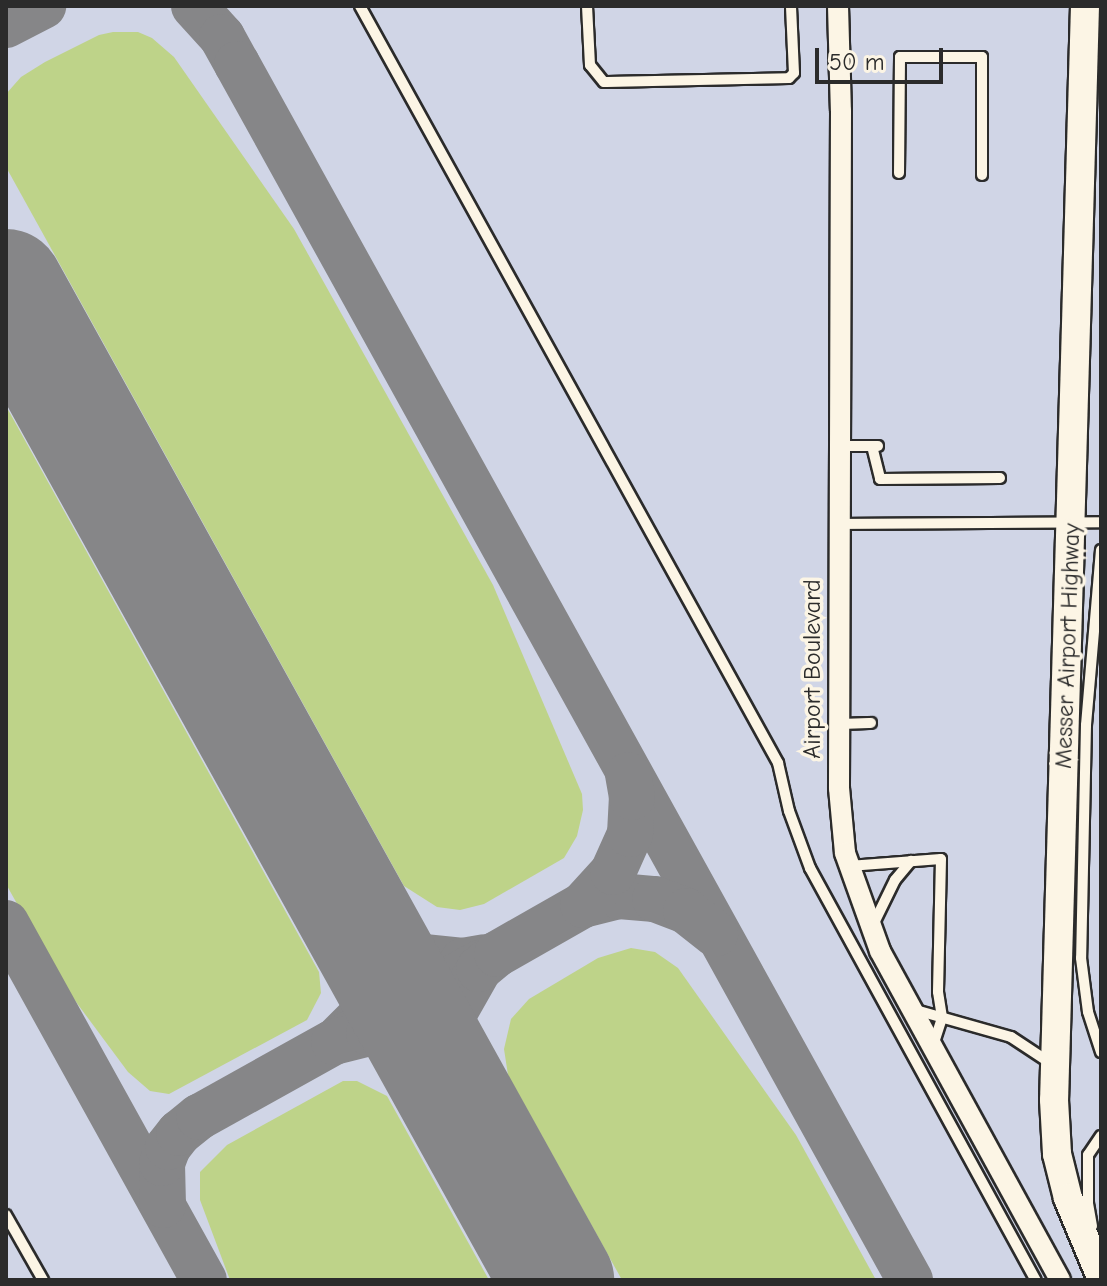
<!DOCTYPE html>
<html>
<head>
<meta charset="utf-8">
<style>
	body { margin:0 }
	#map { position:relative; width:1107px; height:1286px; overflow:hidden; background:#e2e2e6; font-family:"Comic Neue",sans-serif }
	div>[style] { position:absolute }
	.built>* { inset:0; background:#d0d5e6 }
	.green>* { inset:0; background:#bed389 }
	.taxiway>* { height:46px; margin:-23px; padding:0 23px; transform-origin:23px; border-radius:23px; background:#868688 }
	.runway>* { height:114px; margin:-57px; padding:0 57px; transform-origin:57px; border-radius:57px; background:#868688 }
	.roads { filter:drop-shadow(2px 0 #2b2b2b) drop-shadow(-2px 0 #2b2b2b) drop-shadow(0 2px #2b2b2b) drop-shadow(0 -2px #2b2b2b) }
	.lane>* { height:10px; margin:-5px; padding:0 5px; transform-origin:5px; border-radius:5px; background:#fcf5e5 }
	.street>* { height:20px; margin:-10px; padding:0 10px; transform-origin:10px; border-radius:10px; background:#fcf5e5 }
	.secondary>* { height:28px; margin:-14px; padding:0 14px; transform-origin:14px; border-radius:14px; background:#fcf5e5 }
	span { translate:-50% -50%; white-space:nowrap; text-align:center; line-height:1.15; -webkit-text-stroke:7px #fcf5e5; paint-order:stroke }
	.street-label { font-size:24px; color:#2b2b2b }
	.frame { position:absolute; inset:0; border:8px solid #2b2b2b; pointer-events:none }
	.scale { position:absolute; left:815px; top:48px; width:128px; height:36px; box-sizing:border-box; border:4px solid #2b2b2b; border-top:0; padding-left:10px; font-size:24px; line-height:28px; white-space:nowrap; color:#2b2b2b; -webkit-text-stroke:6px #fcf5e5; paint-order:stroke }
</style>
</head>
<body>
<div id="map">
	<div class="built">
		<div style="clip-path:polygon(6px 6px,1101px 6px,1101px 1280px,6px 1280px)"></div>
	</div>
	<div class="green">
		<div style="clip-path:polygon(113px 32px,138px 32px,152px 38px,174px 57px,294px 229px,493px 585px,582px 794px,583px 810px,577px 836px,564px 858px,484px 904px,460px 910px,437px 907px,404px 886px,6px 167px,6px 94px,21px 77px,45px 62px,99px 35px)"></div>
		<div style="clip-path:polygon(6px 406px,319px 972px,321px 993px,307px 1020px,169px 1094px,150px 1091px,128px 1072px,59px 979px,6px 884px)"></div>
		<div style="clip-path:polygon(631px 948px,655px 952px,678px 968px,796px 1135px,876px 1280px,622px 1280px,508px 1075px,504px 1049px,511px 1019px,529px 999px,598px 958px)"></div>
		<div style="clip-path:polygon(343px 1081px,357px 1081px,387px 1096px,489px 1280px,230px 1280px,200px 1200px,200px 1172px,227px 1145px)"></div>
	</div>
	<div class="taxiway">
		<div style="left:194px;top:6px;width:42px;rotate:47.9deg"></div>
		<div style="left:222px;top:37px;width:31px;rotate:61deg"></div>
		<div style="left:237px;top:64px;width:1390px;rotate:61.04deg"></div>
		<div style="left:6px;top:25px;width:42px;rotate:-27.2deg"></div>
		<div style="left:583px;top:905px;width:37px;rotate:-14deg"></div>
		<div style="left:619px;top:896px;width:36px;rotate:5deg"></div>
		<div style="left:655px;top:899px;width:33px;rotate:21deg"></div>
		<div style="left:686px;top:911px;width:37px;rotate:38deg"></div>
		<div style="left:351px;top:910px;width:28px;rotate:45deg"></div>
		<div style="left:371px;top:930px;width:50px;rotate:31.2deg"></div>
		<div style="left:414px;top:956px;width:49px;rotate:5.8deg"></div>
		<div style="left:463px;top:961px;width:22px;rotate:-10deg"></div>
		<div style="left:6px;top:923px;width:408px;rotate:61deg"></div>
		<div style="left:340px;top:1037px;width:28px;rotate:-45deg"></div>
		<div style="left:360px;top:1017px;width:21px;rotate:-65deg"></div>
		<div style="left:369px;top:998px;width:22px;rotate:-77deg"></div>
		<div style="left:374px;top:977px;width:30px;rotate:-94deg"></div>
		<div style="left:344px;top:1037px;width:157px;rotate:-28.5deg"></div>
		<div style="left:448px;top:1085px;width:25px;rotate:-92deg"></div>
		<div style="left:447px;top:1060px;width:45px;rotate:-82.4deg"></div>
		<div style="left:453px;top:1015px;width:53px;rotate:-60.5deg"></div>
		<div style="left:479px;top:969px;width:23px;rotate:-40deg"></div>
		<div style="left:497px;top:954px;width:99px;rotate:-29.7deg"></div>
		<div style="left:583px;top:905px;width:45px;rotate:-47.7deg"></div>
		<div style="left:613px;top:872px;width:42px;rotate:-65.9deg"></div>
		<div style="left:630px;top:834px;width:37px;rotate:-87deg"></div>
		<div style="left:632px;top:797px;width:22px;rotate:-100deg"></div>
		<div style="left:163px;top:1205px;width:42px;rotate:-91.4deg"></div>
		<div style="left:162px;top:1163px;width:17px;rotate:-69deg"></div>
		<div style="left:168px;top:1147px;width:18px;rotate:-52deg"></div>
		<div style="left:179px;top:1133px;width:26px;rotate:-39deg"></div>
		<div style="left:199px;top:1117px;width:154px;rotate:-29.1deg"></div>
		<div style="left:334px;top:1042px;width:36px;rotate:-14deg"></div>
		<div style="left:369px;top:1033px;width:20px;rotate:9deg"></div>
		<div style="left:389px;top:1036px;width:33px;rotate:25deg"></div>
		<div style="left:419px;top:1050px;width:37px;rotate:47deg"></div>
	</div>
	<div class="runway">
		<div style="left:6px;top:286px;width:1137px;rotate:61deg"></div>
	</div>
	<div class="roads">
		<div class="lane">
			<div style="left:360px;top:6px;width:865px;rotate:61.09deg"></div>
			<div style="left:778px;top:763px;width:49px;rotate:77.1deg"></div>
			<div style="left:789px;top:811px;width:61px;rotate:69.8deg"></div>
			<div style="left:810px;top:868px;width:470px;rotate:61.3deg"></div>
			<div style="left:587px;top:6px;width:59px;rotate:87.1deg"></div>
			<div style="left:590px;top:65px;width:22px;rotate:51deg"></div>
			<div style="left:604px;top:82px;width:185px;rotate:-1.2deg"></div>
			<div style="left:789px;top:78px;width:7px;rotate:-45deg"></div>
			<div style="left:794px;top:73px;width:67px;rotate:-92.6deg"></div>
			<div style="left:899px;top:173px;width:116px;rotate:-89.5deg"></div>
			<div style="left:900px;top:57px;width:82px"></div>
			<div style="left:982px;top:57px;width:118px;rotate:90deg"></div>
			<div style="left:840px;top:446px;width:38px"></div>
			<div style="left:872px;top:446px;width:34px;rotate:76deg"></div>
			<div style="left:880px;top:479px;width:120px;rotate:-0.5deg"></div>
			<div style="left:839px;top:524px;width:262px;rotate:-0.4deg"></div>
			<div style="left:1101px;top:550px;width:176px;rotate:94.9deg"></div>
			<div style="left:1086px;top:725px;width:233px;rotate:91.2deg"></div>
			<div style="left:1081px;top:958px;width:54px;rotate:82.6deg"></div>
			<div style="left:1088px;top:1012px;width:42px;rotate:72deg"></div>
			<div style="left:839px;top:724px;width:32px;rotate:-2deg"></div>
			<div style="left:849px;top:866px;width:92px;rotate:-4.4deg"></div>
			<div style="left:941px;top:859px;width:133px;rotate:91.3deg"></div>
			<div style="left:938px;top:992px;width:26px;rotate:81deg"></div>
			<div style="left:942px;top:1018px;width:25px;rotate:108deg"></div>
			<div style="left:872px;top:927px;width:52px;rotate:-63.9deg"></div>
			<div style="left:895px;top:880px;width:25px;rotate:-50deg"></div>
			<div style="left:912px;top:1009px;width:103px;rotate:15.8deg"></div>
			<div style="left:1011px;top:1037px;width:49px;rotate:33.4deg"></div>
			<div style="left:6px;top:1215px;width:75px;rotate:60.4deg"></div>
			<div style="left:1092px;top:1226px;width:22px;rotate:-100deg"></div>
			<div style="left:1088px;top:1204px;width:49px;rotate:-90deg"></div>
			<div style="left:1088px;top:1155px;width:23px;rotate:-56deg"></div>
		</div>
		<div class="street">
			<div style="left:838px;top:6px;width:105px;rotate:88.4deg"></div>
			<div style="left:841px;top:111px;width:677px;rotate:90.17deg"></div>
			<div style="left:839px;top:788px;width:65px;rotate:84.7deg"></div>
			<div style="left:845px;top:853px;width:104px;rotate:70.3deg"></div>
			<div style="left:880px;top:951px;width:375px;rotate:61.3deg"></div>
		</div>
		<div class="secondary">
			<div style="left:1085px;top:6px;width:1094px;rotate:91.62deg"></div>
			<div style="left:1054px;top:1100px;width:54px;rotate:86.8deg"></div>
			<div style="left:1057px;top:1154px;width:45px;rotate:76deg"></div>
			<div style="left:1068px;top:1198px;width:86px;rotate:67.3deg"></div>
		</div>
	</div>
	<div class="street-label">
		<span style="left:1068px;top:646px;rotate:-88deg">Messer Airport Highway</span>
		<span style="left:813px;top:669px;rotate:-90deg">Airport Boulevard</span>
	</div>
	<div class="frame"></div>
	<div class="scale">50 m</div>
</div>
</body>
</html>
